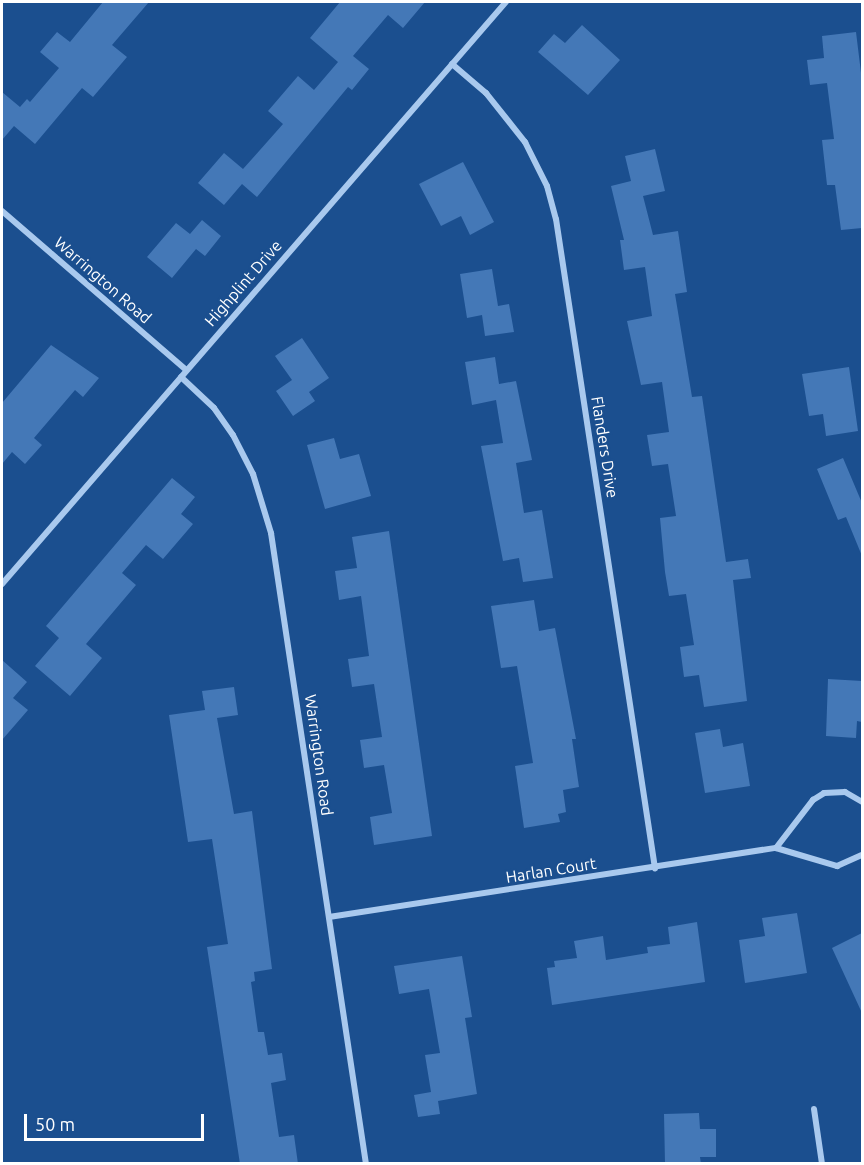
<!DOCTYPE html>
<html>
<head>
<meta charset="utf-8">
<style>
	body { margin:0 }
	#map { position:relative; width:864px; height:1165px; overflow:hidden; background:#1b4f8f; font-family:Ubuntu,sans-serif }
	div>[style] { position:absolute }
	.building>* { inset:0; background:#4478b7 }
	.street>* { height:6px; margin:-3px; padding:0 3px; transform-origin:3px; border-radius:3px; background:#a9c9ee }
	span { translate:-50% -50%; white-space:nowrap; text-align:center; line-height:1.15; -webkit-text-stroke:4.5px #1b4f8f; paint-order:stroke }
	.street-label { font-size:16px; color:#fff }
	.frame { position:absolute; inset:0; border:3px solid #fff; pointer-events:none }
	.scale { position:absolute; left:24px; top:1114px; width:180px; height:27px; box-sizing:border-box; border:3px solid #fff; border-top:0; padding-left:8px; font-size:18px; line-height:21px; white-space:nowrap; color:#fff; -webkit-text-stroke:4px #1b4f8f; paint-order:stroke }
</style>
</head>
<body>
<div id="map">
	<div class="building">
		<div style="clip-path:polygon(103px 2px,149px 2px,112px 45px,127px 57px,93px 97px,82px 88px,35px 144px,14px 126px,2px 140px,2px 92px,20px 107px,27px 99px,30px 102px,59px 68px,40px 52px,57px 32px,70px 42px)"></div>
		<div style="clip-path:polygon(340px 2px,425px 2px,403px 28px,388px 15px,353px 56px,369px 69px,352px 90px,348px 87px,257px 197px,242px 184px,224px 205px,198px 183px,224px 153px,243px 169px,283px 124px,268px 111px,298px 76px,314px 90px,338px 62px,310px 38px)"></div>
		<div style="clip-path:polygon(582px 25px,620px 60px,588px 95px,538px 52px,554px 34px,565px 43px)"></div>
		<div style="clip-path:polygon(856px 32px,862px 81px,862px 228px,841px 230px,835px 185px,827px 185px,822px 140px,834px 139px,827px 83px,810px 85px,807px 60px,824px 58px,822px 36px)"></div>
		<div style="clip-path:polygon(655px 149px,665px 191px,643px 196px,653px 235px,678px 231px,687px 292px,675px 294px,692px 397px,702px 396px,726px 562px,748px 559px,751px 578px,733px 580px,747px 701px,704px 707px,699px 675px,684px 677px,680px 647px,694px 645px,686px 594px,669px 596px,665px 572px,660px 518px,676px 516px,668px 464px,652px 466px,647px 435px,669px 432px,662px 382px,641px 385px,627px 321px,652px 316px,645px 267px,624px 270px,620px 240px,624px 240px,611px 186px,631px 181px,625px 156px)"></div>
		<div style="clip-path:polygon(463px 162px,494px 222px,470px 235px,461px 216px,441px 226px,419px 184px)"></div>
		<div style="clip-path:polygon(202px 220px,221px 236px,205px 256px,196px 249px,172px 278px,147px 257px,176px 223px,190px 234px)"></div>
		<div style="clip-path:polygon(492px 269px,498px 306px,509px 304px,514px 332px,485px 336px,482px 315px,467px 318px,460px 274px)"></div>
		<div style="clip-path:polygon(302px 338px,329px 378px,309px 392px,315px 401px,293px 416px,276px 391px,292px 380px,275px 356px)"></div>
		<div style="clip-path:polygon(51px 345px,99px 378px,83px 397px,75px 390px,34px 438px,42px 445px,25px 464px,12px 452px,2px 464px,2px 403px)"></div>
		<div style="clip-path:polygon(495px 357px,499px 384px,516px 381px,532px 460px,516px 463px,524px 513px,542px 510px,553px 578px,523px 582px,519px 558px,503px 561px,481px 446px,503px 443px,496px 400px,472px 405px,465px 362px)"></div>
		<div style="clip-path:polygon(849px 367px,858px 431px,826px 436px,823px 414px,809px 416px,802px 374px)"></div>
		<div style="clip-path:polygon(334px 438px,340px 459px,359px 454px,371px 496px,325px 509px,307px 445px)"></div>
		<div style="clip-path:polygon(843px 458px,862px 503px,862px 556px,846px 517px,838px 520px,817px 469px)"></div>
		<div style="clip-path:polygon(172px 478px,195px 497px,181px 514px,193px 524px,163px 559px,146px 545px,122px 573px,136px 585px,86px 644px,102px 658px,70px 696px,35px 666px,59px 638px,46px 626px)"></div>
		<div style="clip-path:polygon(389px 531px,432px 836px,374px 845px,370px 817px,392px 813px,384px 765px,364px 768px,360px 740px,382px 737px,374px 684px,352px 687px,348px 659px,369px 656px,361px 596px,339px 600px,335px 571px,357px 568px,352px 537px)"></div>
		<div style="clip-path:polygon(534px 600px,539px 631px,555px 628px,576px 739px,572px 739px,579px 787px,563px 790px,566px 812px,558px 814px,560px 822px,524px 828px,515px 766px,533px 763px,517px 666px,501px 668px,491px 606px)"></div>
		<div style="clip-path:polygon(2px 660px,27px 682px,13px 698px,28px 710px,2px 740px)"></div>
		<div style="clip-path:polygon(828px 679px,862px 681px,862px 722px,857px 721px,856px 738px,826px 736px)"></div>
		<div style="clip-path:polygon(234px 687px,238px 715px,217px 718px,234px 814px,252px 811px,272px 969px,254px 972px,255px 981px,251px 982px,258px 1032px,264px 1032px,268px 1055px,282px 1053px,286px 1080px,271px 1083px,279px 1137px,294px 1135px,298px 1164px,240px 1164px,207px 947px,228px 944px,212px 839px,188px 842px,169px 715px,205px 710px,202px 691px)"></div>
		<div style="clip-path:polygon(720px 729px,723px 747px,743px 743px,750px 786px,705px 793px,695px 733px)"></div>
		<div style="clip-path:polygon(797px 913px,807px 973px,745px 983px,739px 940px,765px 936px,762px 918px)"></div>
		<div style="clip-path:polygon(697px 922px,705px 982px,552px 1005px,547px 968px,555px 967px,554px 961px,577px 958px,574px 941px,603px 936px,606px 960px,648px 953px,647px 947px,670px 944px,668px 927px)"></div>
		<div style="clip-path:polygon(862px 933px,862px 1013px,832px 948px)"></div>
		<div style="clip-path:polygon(462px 956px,472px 1017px,465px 1018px,477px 1094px,438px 1101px,440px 1114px,418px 1117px,414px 1095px,431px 1092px,425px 1055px,440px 1053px,429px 989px,399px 994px,394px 966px)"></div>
		<div style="clip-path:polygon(699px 1113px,700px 1129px,716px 1129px,716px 1157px,700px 1157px,701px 1164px,665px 1164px,664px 1114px)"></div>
	</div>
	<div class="street">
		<div style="left:452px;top:64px;width:45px;rotate:40.5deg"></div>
		<div style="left:486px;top:93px;width:63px;rotate:51.5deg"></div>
		<div style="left:525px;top:142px;width:49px;rotate:63.4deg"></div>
		<div style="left:547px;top:186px;width:34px;rotate:75deg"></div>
		<div style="left:556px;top:219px;width:657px;rotate:81.33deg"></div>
		<div style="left:2px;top:211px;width:243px;rotate:40.8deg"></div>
		<div style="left:181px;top:377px;width:45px;rotate:43.2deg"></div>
		<div style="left:214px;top:408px;width:33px;rotate:55deg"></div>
		<div style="left:233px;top:435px;width:44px;rotate:62.9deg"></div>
		<div style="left:253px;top:474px;width:62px;rotate:73deg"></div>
		<div style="left:271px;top:533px;width:638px;rotate:81.44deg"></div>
		<div style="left:2px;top:584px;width:770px;rotate:-49.11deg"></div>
		<div style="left:776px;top:848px;width:61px;rotate:-52.4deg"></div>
		<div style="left:813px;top:800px;width:13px;rotate:-32deg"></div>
		<div style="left:824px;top:793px;width:21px;rotate:-3deg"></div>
		<div style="left:845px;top:792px;width:20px;rotate:30deg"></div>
		<div style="left:329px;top:917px;width:452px;rotate:-8.8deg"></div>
		<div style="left:776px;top:848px;width:64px;rotate:16.4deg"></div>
		<div style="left:837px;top:866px;width:27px;rotate:-24deg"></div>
		<div style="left:814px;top:1109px;width:56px;rotate:81.7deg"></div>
	</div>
	<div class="street-label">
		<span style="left:103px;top:280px;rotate:41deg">Warrington Road</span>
		<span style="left:243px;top:283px;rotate:-49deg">Highplint Drive</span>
		<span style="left:605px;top:447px;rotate:81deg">Flanders Drive</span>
		<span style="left:319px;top:755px;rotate:82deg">Warrington Road</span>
		<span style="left:551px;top:870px;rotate:-9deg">Harlan Court</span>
	</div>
	<div class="frame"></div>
	<div class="scale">50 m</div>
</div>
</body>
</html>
